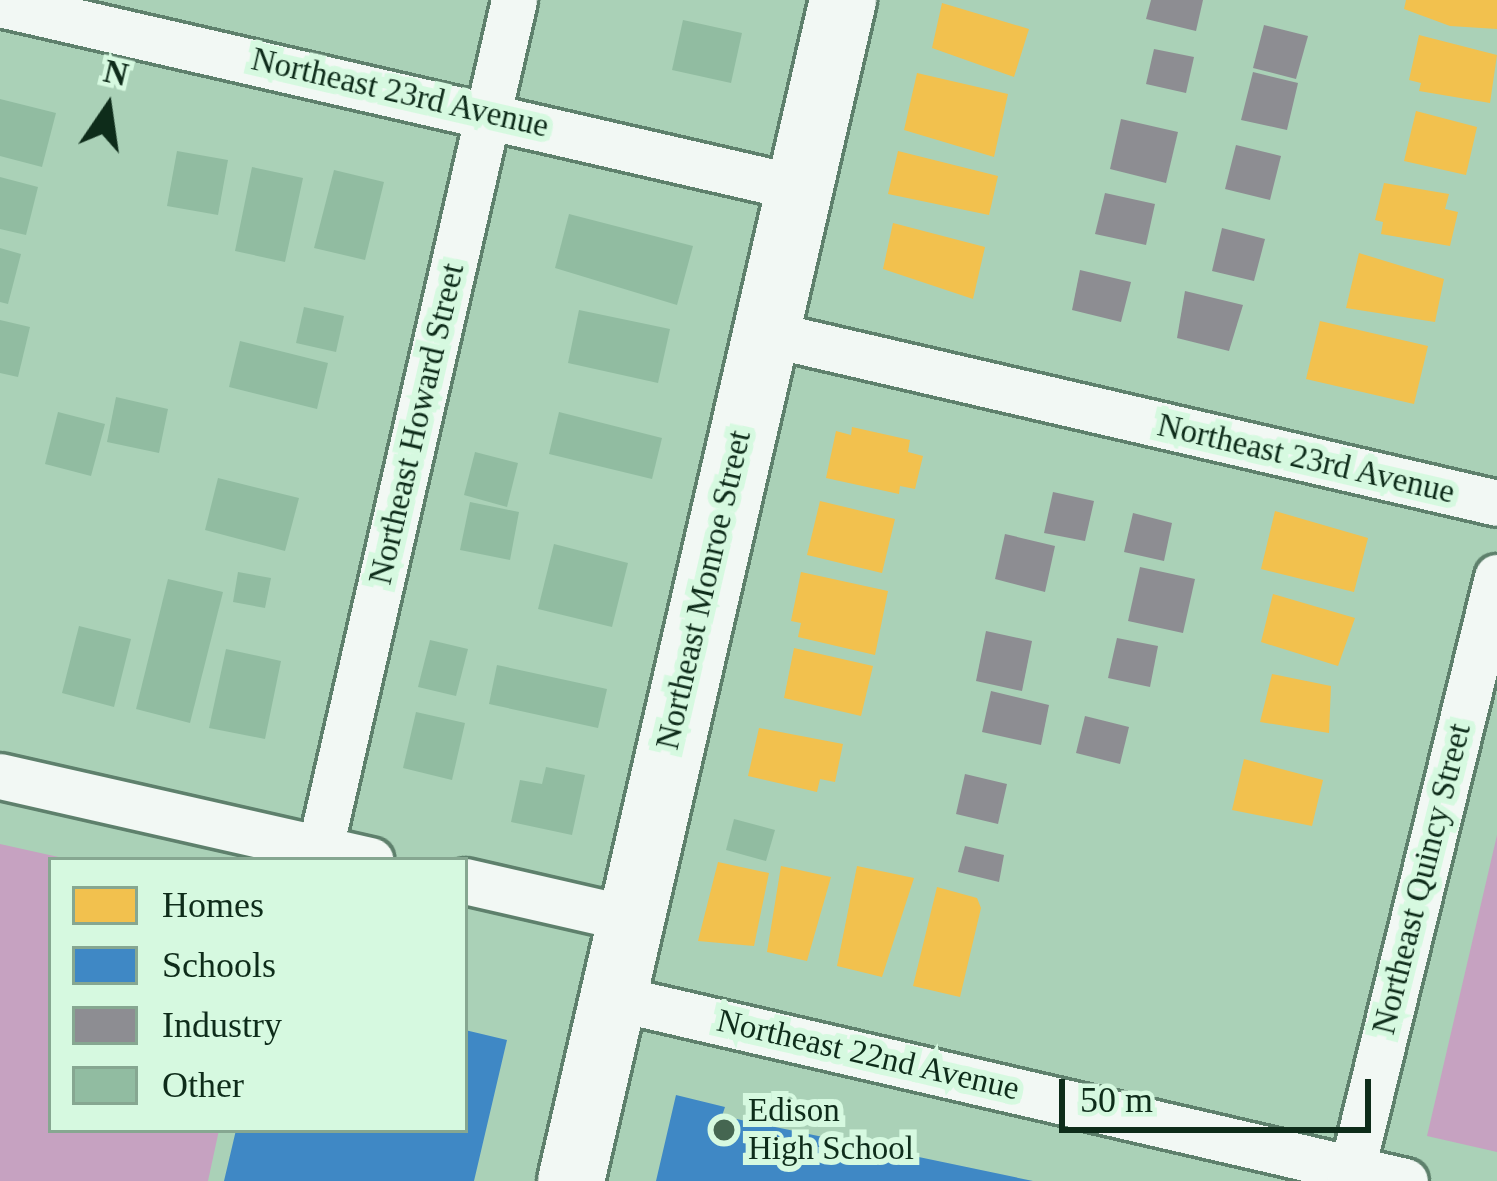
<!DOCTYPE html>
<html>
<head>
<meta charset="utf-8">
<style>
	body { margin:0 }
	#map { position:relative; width:1497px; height:1181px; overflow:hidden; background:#aad1b7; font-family:Georgia,serif }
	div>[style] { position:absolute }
	.green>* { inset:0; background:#c6a2c1 }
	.homes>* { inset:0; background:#f2c14e }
	.schools>* { inset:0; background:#3f88c5 }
	.industry>* { inset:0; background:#8d8d92 }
	.building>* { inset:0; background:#91bca1 }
	.roads { filter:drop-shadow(3px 0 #5e806c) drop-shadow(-3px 0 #5e806c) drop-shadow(0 3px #5e806c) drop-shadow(0 -3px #5e806c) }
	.street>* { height:45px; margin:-22.5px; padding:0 22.5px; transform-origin:22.5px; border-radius:22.5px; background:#f2f8f4 }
	.secondary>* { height:66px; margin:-33px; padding:0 33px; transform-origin:33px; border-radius:33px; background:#f2f8f4 }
	.dots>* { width:33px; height:33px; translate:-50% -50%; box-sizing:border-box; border:6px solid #d6f9e0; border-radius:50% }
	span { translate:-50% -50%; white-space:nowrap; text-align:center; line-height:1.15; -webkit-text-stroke:12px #d6f9e0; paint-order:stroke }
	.street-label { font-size:33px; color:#0e2c1a }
	.poi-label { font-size:33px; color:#0e2c1a }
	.left { translate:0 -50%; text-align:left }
	.legend { position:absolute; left:48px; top:857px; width:420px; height:276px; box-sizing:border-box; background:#d6f9e0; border:3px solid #86a791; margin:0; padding:15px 21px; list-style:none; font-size:36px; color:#0e2c1a }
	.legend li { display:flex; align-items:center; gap:24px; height:60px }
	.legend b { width:60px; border:3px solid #86a791 }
	.north { position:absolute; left:48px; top:48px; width:120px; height:120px; -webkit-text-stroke:9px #d6f9e0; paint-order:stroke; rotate:13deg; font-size:33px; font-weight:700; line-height:48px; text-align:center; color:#0e2c1a }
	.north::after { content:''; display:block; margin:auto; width:42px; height:54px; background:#0e2c1a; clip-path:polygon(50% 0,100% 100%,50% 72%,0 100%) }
	.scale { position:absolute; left:1059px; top:1079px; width:312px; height:54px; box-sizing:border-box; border:6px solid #0e2c1a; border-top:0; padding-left:15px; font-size:36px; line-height:42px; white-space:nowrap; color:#0e2c1a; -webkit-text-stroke:9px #d6f9e0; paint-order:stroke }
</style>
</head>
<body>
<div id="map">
	<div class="green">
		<div style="clip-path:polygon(1497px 835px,1497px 1152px,1427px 1136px)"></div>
		<div style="clip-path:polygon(0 844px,72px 860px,51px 860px,51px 1130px,219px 1130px,208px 1181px,0 1181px)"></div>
	</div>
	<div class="homes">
		<div style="clip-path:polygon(1406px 0,1497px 0,1497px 29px,1450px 26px,1404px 9px)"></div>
		<div style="clip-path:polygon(942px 3px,1029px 29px,1014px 77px,932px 48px)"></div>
		<div style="clip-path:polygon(1419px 35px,1497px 55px,1490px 103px,1419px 91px,1421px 83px,1409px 80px)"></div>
		<div style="clip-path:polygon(917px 73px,1008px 94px,994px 157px,904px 130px)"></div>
		<div style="clip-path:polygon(1416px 111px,1477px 127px,1466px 175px,1404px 161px)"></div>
		<div style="clip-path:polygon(898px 151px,998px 176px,989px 215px,888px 194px)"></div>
		<div style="clip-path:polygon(1384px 183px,1449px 194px,1445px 209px,1458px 212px,1450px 246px,1381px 234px,1383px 222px,1375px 220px)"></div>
		<div style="clip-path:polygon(893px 223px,985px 247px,973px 299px,883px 269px)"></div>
		<div style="clip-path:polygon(1359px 253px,1444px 279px,1435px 322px,1346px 308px)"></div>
		<div style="clip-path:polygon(1320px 321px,1428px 346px,1414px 404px,1306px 379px)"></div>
		<div style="clip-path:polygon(852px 427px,910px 440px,908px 452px,923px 456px,915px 489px,900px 486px,899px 494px,826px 478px,836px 431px,851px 435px)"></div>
		<div style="clip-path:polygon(820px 501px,895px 519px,882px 573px,807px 555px)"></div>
		<div style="clip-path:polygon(1275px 511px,1368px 538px,1354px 592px,1261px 569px)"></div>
		<div style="clip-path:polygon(801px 572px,888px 591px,875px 655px,798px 637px,801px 623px,791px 621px)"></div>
		<div style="clip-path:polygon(1273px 594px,1355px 618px,1338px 666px,1261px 642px)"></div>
		<div style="clip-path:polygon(794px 648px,873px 666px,861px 716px,784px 698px)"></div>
		<div style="clip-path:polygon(1272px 674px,1331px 686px,1329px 733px,1260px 722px)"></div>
		<div style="clip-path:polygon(759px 728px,843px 744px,835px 782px,820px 779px,817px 792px,748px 776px)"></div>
		<div style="clip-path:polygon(1244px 759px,1323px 780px,1312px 826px,1232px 810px)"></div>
		<div style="clip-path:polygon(718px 862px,769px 873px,754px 946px,698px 941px)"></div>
		<div style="clip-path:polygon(781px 866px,831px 877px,807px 961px,767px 952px)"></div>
		<div style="clip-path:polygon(857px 866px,914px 878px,882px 977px,837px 966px)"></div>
		<div style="clip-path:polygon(937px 887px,977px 898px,981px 908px,960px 997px,913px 986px)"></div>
	</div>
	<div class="schools">
		<div style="clip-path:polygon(465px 1030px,507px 1040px,474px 1181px,224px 1181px,236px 1130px,465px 1130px)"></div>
		<div style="clip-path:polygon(676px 1095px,725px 1107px,722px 1116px,1033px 1181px,656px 1181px)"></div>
	</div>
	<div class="industry">
		<div style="clip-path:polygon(1151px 0,1203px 0,1196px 31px,1146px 19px)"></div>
		<div style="clip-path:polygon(1264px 25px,1308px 36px,1296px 79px,1253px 68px)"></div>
		<div style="clip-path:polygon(1154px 49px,1194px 57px,1186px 93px,1146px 84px)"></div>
		<div style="clip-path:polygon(1253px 72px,1298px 83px,1287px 130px,1241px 120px)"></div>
		<div style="clip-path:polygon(1121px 119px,1178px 132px,1166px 183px,1110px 169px)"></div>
		<div style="clip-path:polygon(1236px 145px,1281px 156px,1270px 200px,1225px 189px)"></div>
		<div style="clip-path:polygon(1105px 193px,1155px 204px,1146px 245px,1095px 234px)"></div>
		<div style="clip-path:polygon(1222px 228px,1265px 239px,1254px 281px,1212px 271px)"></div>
		<div style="clip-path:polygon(1080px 270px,1131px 282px,1121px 322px,1072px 310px)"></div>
		<div style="clip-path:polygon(1185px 291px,1243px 305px,1229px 351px,1177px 338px)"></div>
		<div style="clip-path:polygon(1053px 492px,1094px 501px,1085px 541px,1044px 533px)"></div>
		<div style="clip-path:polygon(1133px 513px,1172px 523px,1164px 561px,1124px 552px)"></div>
		<div style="clip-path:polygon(1005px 534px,1055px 546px,1045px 592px,995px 579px)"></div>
		<div style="clip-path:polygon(1140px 567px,1195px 579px,1183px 633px,1128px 621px)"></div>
		<div style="clip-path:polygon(986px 631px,1032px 641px,1022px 691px,976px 681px)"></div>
		<div style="clip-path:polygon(1117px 638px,1158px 646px,1150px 687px,1108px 678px)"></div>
		<div style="clip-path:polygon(991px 691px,1049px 705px,1041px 745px,982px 732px)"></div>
		<div style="clip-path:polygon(1085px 716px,1129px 727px,1120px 764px,1076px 753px)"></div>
		<div style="clip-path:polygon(965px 774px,1007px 784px,998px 824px,956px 814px)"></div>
		<div style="clip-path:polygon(965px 846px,1004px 855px,999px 882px,958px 872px)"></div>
	</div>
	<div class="building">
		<div style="clip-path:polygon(683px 20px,742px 33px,731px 83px,672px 70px)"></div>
		<div style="clip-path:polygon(0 99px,56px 113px,42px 167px,0 156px)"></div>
		<div style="clip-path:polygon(177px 151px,228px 160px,218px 215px,167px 206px)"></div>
		<div style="clip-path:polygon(252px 167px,303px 178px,285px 262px,235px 251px)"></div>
		<div style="clip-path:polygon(334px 170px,384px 182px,365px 260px,314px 248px)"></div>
		<div style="clip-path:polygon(0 177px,38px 187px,26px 235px,0 229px)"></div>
		<div style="clip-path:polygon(569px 214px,693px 246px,677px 305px,555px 268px)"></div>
		<div style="clip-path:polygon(0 248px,21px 254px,8px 304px,0 302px)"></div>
		<div style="clip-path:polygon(304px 307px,344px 316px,336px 352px,296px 343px)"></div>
		<div style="clip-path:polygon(579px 310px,670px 329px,658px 383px,568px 363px)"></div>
		<div style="clip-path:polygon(0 320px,30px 327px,18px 377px,0 373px)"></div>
		<div style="clip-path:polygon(240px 341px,328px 363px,317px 409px,229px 387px)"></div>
		<div style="clip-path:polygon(116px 397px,168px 409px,159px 453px,107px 442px)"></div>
		<div style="clip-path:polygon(58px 412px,105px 424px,91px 476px,45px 464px)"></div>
		<div style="clip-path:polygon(559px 412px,662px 438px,652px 479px,549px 454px)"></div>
		<div style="clip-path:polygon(475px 452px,518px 463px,507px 507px,464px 495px)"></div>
		<div style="clip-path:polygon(218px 478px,299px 498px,285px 551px,205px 530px)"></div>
		<div style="clip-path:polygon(470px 502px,519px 512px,510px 560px,460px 550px)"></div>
		<div style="clip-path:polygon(554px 544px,628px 563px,612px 627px,538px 609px)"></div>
		<div style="clip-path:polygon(238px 572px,271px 578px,265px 608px,233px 602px)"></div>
		<div style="clip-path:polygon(168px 579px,223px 592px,190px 723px,136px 709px)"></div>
		<div style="clip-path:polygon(79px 626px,131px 639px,114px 707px,62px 693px)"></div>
		<div style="clip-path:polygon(430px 640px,468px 649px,456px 696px,418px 687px)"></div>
		<div style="clip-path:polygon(226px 649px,281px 661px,265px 739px,209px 728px)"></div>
		<div style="clip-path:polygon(497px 665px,607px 689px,598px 728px,489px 704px)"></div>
		<div style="clip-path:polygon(416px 712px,465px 723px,452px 780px,403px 768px)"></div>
		<div style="clip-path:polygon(546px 767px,585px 775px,572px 835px,511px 822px,520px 780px,542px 784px)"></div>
		<div style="clip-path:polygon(734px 819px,775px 830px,766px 861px,726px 850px)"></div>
	</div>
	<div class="roads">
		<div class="street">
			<div style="left:0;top:4px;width:820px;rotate:12.97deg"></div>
			<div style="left:765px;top:333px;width:751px;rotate:13.07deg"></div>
			<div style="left:0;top:776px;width:380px;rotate:12.8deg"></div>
			<div style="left:320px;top:848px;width:870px;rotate:-77.11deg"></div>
			<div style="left:465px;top:881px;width:166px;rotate:12.9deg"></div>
			<div style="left:611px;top:997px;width:815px;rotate:13.05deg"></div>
			<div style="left:1349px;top:1181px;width:622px;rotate:-76.23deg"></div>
		</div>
		<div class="secondary">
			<div style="left:571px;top:1181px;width:1212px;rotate:-77.03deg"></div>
		</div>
	</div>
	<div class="dots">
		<div style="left:724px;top:1130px;background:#456651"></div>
	</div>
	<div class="street-label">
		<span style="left:400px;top:93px;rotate:13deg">Northeast 23rd Avenue</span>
		<span style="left:417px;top:424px;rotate:-77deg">Northeast Howard Street</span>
		<span style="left:1306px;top:459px;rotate:13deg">Northeast 23rd Avenue</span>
		<span style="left:704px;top:590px;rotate:-77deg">Northeast Monroe Street</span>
		<span style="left:1422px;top:879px;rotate:-76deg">Northeast Quincy Street</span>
		<span style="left:868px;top:1055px;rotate:13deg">Northeast 22nd Avenue</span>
	</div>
	<div class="poi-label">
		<span class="left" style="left:748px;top:1130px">Edison<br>High School</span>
	</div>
	<ul class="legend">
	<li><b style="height:33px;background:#f2c14e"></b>Homes</li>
	<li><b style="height:33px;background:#3f88c5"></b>Schools</li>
	<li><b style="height:33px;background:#8d8d92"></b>Industry</li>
	<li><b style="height:33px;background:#91bca1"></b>Other</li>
	</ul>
	<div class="north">N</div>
	<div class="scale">50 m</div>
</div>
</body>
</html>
